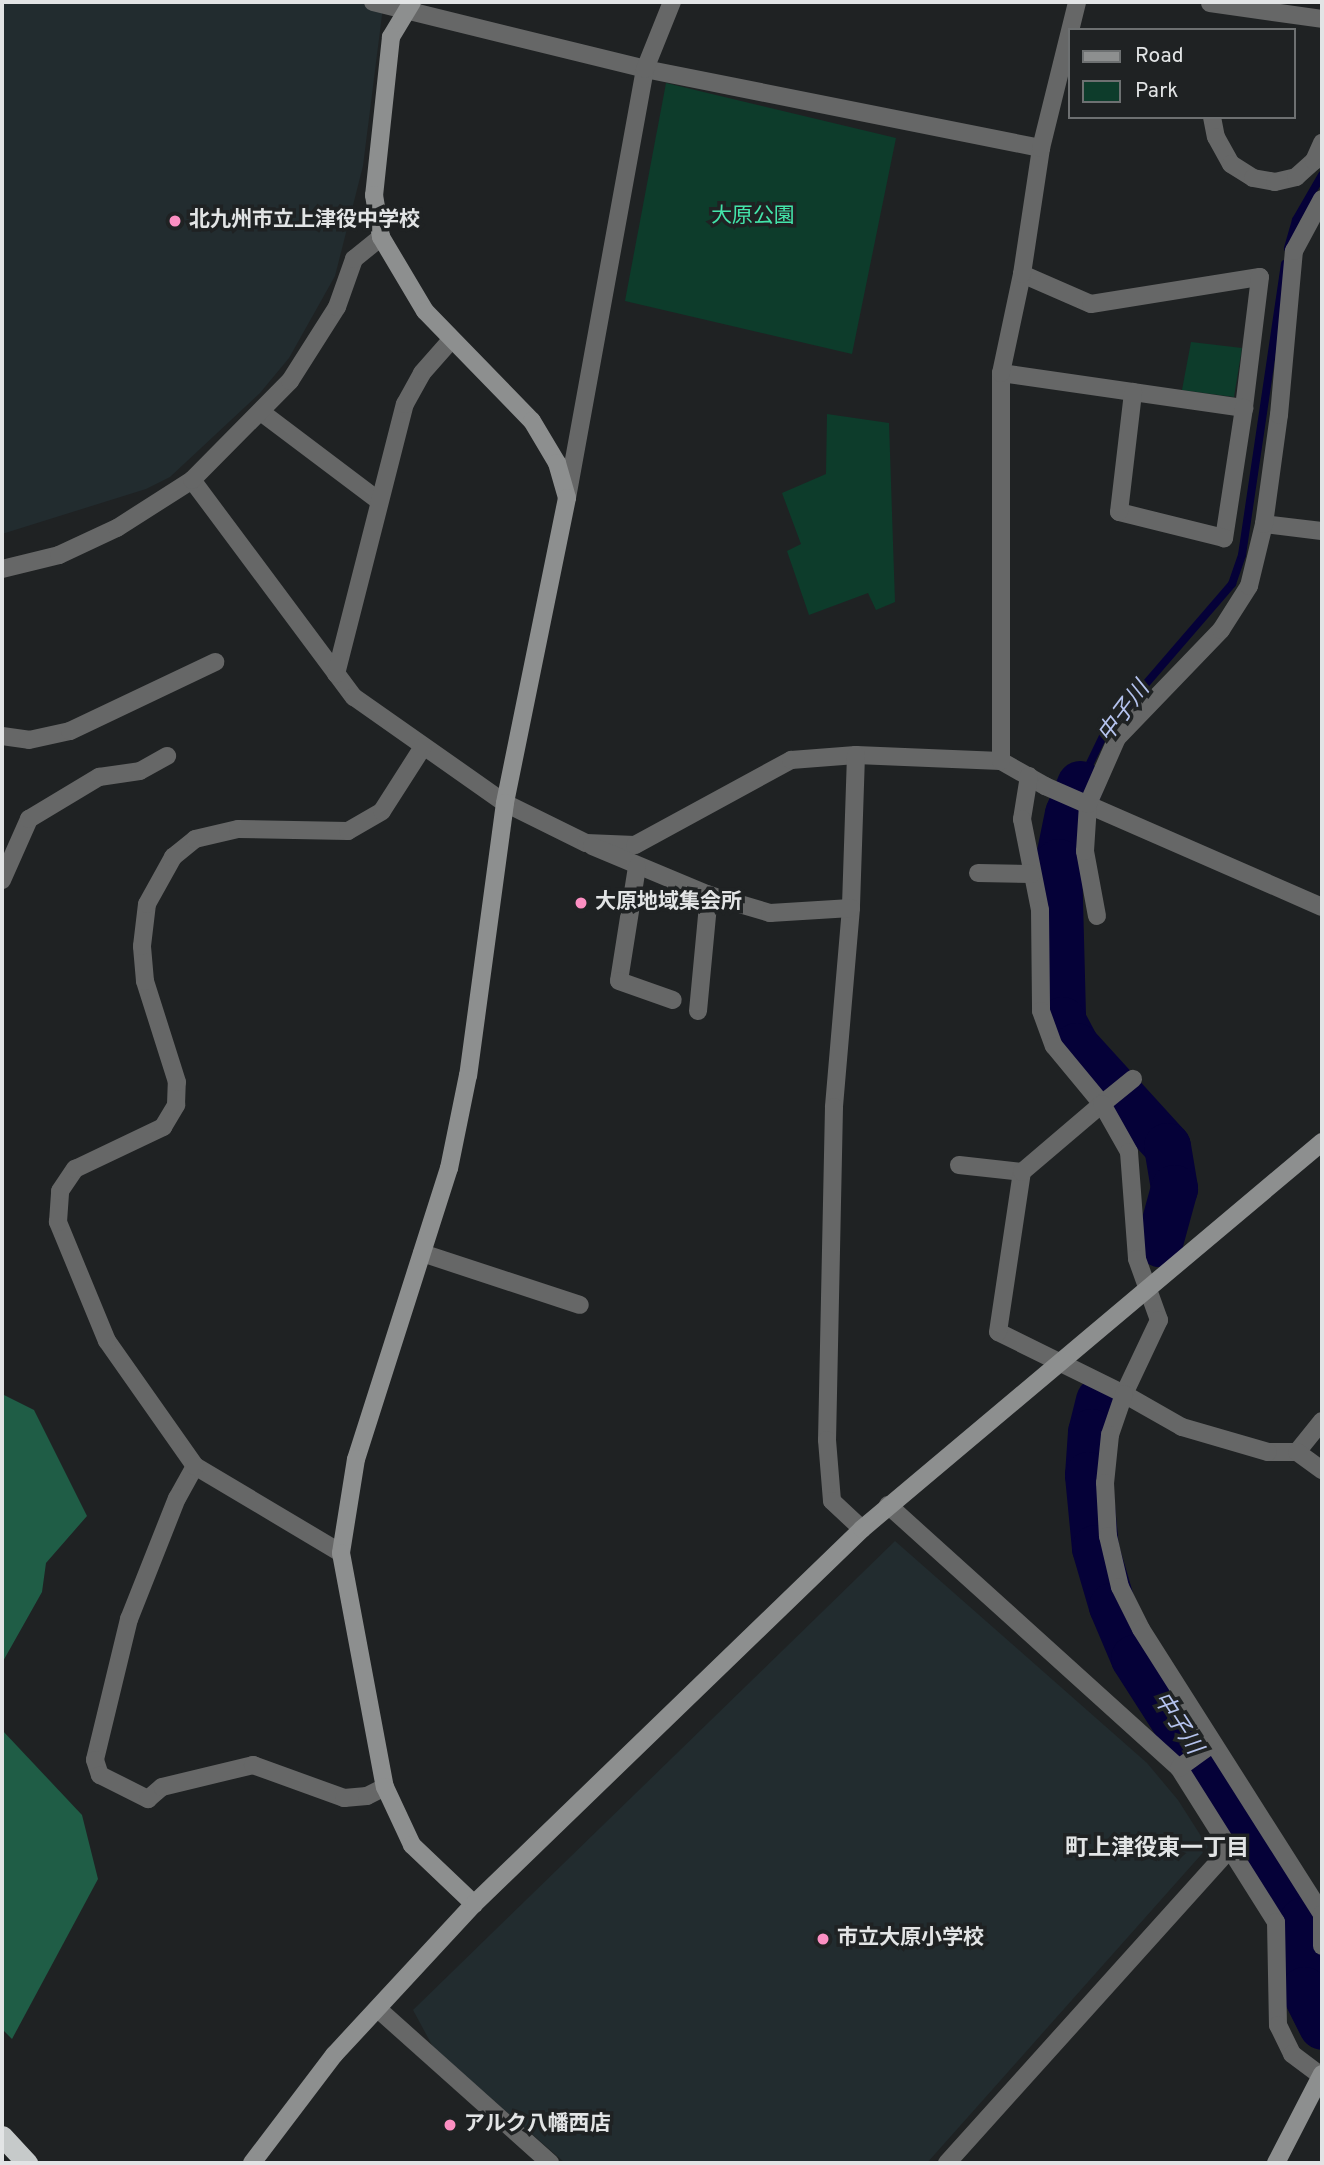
<!DOCTYPE html>
<html>
<head>
<meta charset="utf-8">
<style>
	body { margin:0 }
	#map { position:relative; width:1324px; height:2165px; overflow:hidden; background:#1f2223; font-family:Overpass,"Noto Sans JP",sans-serif }
	div>[style] { position:absolute }
	.built>* { inset:0; background:#222c2f }
	.green>* { inset:0; background:#0d3c2b }
	.forest>* { inset:0; background:#1f5d46 }
	.stream>* { height:8px; margin:-4px; padding:0 4px; transform-origin:4px; border-radius:4px; background:#050138 }
	.river>* { height:47px; margin:-23.5px; padding:0 23.5px; transform-origin:23.5px; border-radius:23.5px; background:#050138 }
	.street>* { height:18px; margin:-9px; padding:0 9px; transform-origin:9px; border-radius:9px; background:#666767 }
	.secondary>* { height:18px; margin:-9px; padding:0 9px; transform-origin:9px; border-radius:9px; background:#8d8f8f }
	.highway>* { height:21px; margin:-10.5px; padding:0 10.5px; transform-origin:10.5px; border-radius:10.5px; background:#c6caca }
	.dots>* { width:19px; height:19px; translate:-50% -50%; box-sizing:border-box; border:4px solid #1f2223; border-radius:50% }
	span { translate:-50% -50%; white-space:nowrap; text-align:center; line-height:1.15; -webkit-text-stroke:7px #1f2223; paint-order:stroke }
	.park-label { font-size:21px; color:#43e4aa }
	.poi-label { font-size:21px; color:#e2e4e5; font-weight:700 }
	.left { translate:0 -50%; text-align:left }
	.water-label { font-size:23px; color:#b5c3ee; font-style:italic }
	.neighbourhood-label { font-size:23px; color:#e2e4e5; font-weight:700 }
	.frame { position:absolute; inset:0; border:4px solid #e2e4e5; pointer-events:none }
	.legend { position:absolute; left:1068px; top:28px; width:228px; height:91px; box-sizing:border-box; background:#1f2223; border:2px solid #6d7071; margin:0; padding:9px 12px; list-style:none; font-size:21px; color:#e2e4e5 }
	.legend li { display:flex; align-items:center; gap:14px; height:35px }
	.legend b { width:35px; border:2px solid #6d7071 }
</style>
</head>
<body>
<div id="map">
	<div class="built">
		<div style="clip-path:polygon(2px 2px,362px 2px,383px 7px,363px 166px,335px 276px,289px 358px,260px 393px,170px 477px,146px 489px,2px 534px)"></div>
		<div style="clip-path:polygon(895px 1541px,1147px 1763px,1178px 1800px,1208px 1847px,927px 2163px,565px 2163px,433px 2047px,413px 2010px)"></div>
	</div>
	<div class="green">
		<div style="clip-path:polygon(666px 83px,896px 138px,852px 354px,625px 301px)"></div>
		<div style="clip-path:polygon(1191px 342px,1242px 348px,1234px 397px,1182px 390px)"></div>
		<div style="clip-path:polygon(827px 414px,889px 423px,895px 602px,876px 610px,868px 593px,809px 615px,787px 551px,801px 544px,782px 493px,826px 474px)"></div>
	</div>
	<div class="forest">
		<div style="clip-path:polygon(2px 1394px,34px 1410px,87px 1516px,46px 1563px,42px 1592px,2px 1663px)"></div>
		<div style="clip-path:polygon(2px 1730px,82px 1815px,98px 1879px,12px 2039px,2px 2029px)"></div>
	</div>
	<div class="stream">
		<div style="left:1288px;top:248px;width:29px;rotate:-74deg"></div>
		<div style="left:1296px;top:220px;width:52px;rotate:-60deg"></div>
		<div style="left:1080px;top:784px;width:60px;rotate:-64.3deg"></div>
		<div style="left:1106px;top:730px;width:193px;rotate:-49.2deg"></div>
		<div style="left:1232px;top:584px;width:31px;rotate:-71deg"></div>
		<div style="left:1242px;top:555px;width:294px;rotate:-81.6deg"></div>
	</div>
	<div class="river">
		<div style="left:1080px;top:784px;width:31px;rotate:112deg"></div>
		<div style="left:1068px;top:813px;width:50px;rotate:101.5deg"></div>
		<div style="left:1058px;top:862px;width:158px;rotate:88.5deg"></div>
		<div style="left:1062px;top:1020px;width:30px;rotate:62deg"></div>
		<div style="left:1076px;top:1046px;width:135px;rotate:47.7deg"></div>
		<div style="left:1167px;top:1146px;width:43px;rotate:80.5deg"></div>
		<div style="left:1174px;top:1188px;width:57px;rotate:105.3deg"></div>
		<div style="left:1099px;top:1400px;width:33px;rotate:104deg"></div>
		<div style="left:1091px;top:1432px;width:43px;rotate:94deg"></div>
		<div style="left:1088px;top:1475px;width:73px;rotate:84.5deg"></div>
		<div style="left:1095px;top:1548px;width:60px;rotate:73.7deg"></div>
		<div style="left:1112px;top:1606px;width:56px;rotate:67.1deg"></div>
		<div style="left:1134px;top:1658px;width:312px;rotate:57.4deg"></div>
		<div style="left:1302px;top:1921px;width:69px;rotate:88.3deg"></div>
		<div style="left:1304px;top:1990px;width:40px;rotate:63.4deg"></div>
	</div>
	<div class="street">
		<div style="left:373px;top:2px;width:280px;rotate:13.8deg"></div>
		<div style="left:645px;top:69px;width:404px;rotate:11.3deg"></div>
		<div style="left:1210px;top:3px;width:113px;rotate:8.1deg"></div>
		<div style="left:1212px;top:117px;width:20px;rotate:79deg"></div>
		<div style="left:1216px;top:137px;width:31px;rotate:61deg"></div>
		<div style="left:1231px;top:164px;width:26px;rotate:32deg"></div>
		<div style="left:1253px;top:178px;width:22px;rotate:10deg"></div>
		<div style="left:1275px;top:182px;width:22px;rotate:-13deg"></div>
		<div style="left:1296px;top:177px;width:24px;rotate:-42deg"></div>
		<div style="left:1314px;top:161px;width:20px;rotate:-66deg"></div>
		<div style="left:1022px;top:274px;width:75px;rotate:23.5deg"></div>
		<div style="left:1091px;top:304px;width:171px;rotate:-9.1deg"></div>
		<div style="left:1260px;top:277px;width:132px;rotate:97deg"></div>
		<div style="left:1001px;top:373px;width:246px;rotate:8.2deg"></div>
		<div style="left:1244px;top:408px;width:132px;rotate:98.7deg"></div>
		<div style="left:1224px;top:538px;width:108px;rotate:-166.1deg"></div>
		<div style="left:1119px;top:512px;width:121px;rotate:-83.3deg"></div>
		<div style="left:261px;top:412px;width:148px;rotate:37deg"></div>
		<div style="left:192px;top:480px;width:271px;rotate:53.3deg"></div>
		<div style="left:354px;top:697px;width:184px;rotate:35.1deg"></div>
		<div style="left:505px;top:803px;width:90px;rotate:26.3deg"></div>
		<div style="left:586px;top:843px;width:49px;rotate:2.3deg"></div>
		<div style="left:635px;top:845px;width:178px;rotate:-28.6deg"></div>
		<div style="left:791px;top:760px;width:65px;rotate:-4.4deg"></div>
		<div style="left:856px;top:755px;width:145px;rotate:2.4deg"></div>
		<div style="left:1001px;top:761px;width:51px;rotate:29.6deg"></div>
		<div style="left:1045px;top:786px;width:302px;rotate:23.6deg"></div>
		<div style="left:567px;top:498px;width:436px;rotate:-79.7deg"></div>
		<div style="left:645px;top:69px;width:72px;rotate:-68.1deg"></div>
		<div style="left:1264px;top:524px;width:58px;rotate:6.9deg"></div>
		<div style="left:2px;top:569px;width:59px;rotate:-13.8deg"></div>
		<div style="left:59px;top:555px;width:64px;rotate:-25deg"></div>
		<div style="left:117px;top:528px;width:89px;rotate:-32.6deg"></div>
		<div style="left:192px;top:480px;width:139px;rotate:-45.3deg"></div>
		<div style="left:290px;top:381px;width:88px;rotate:-57.6deg"></div>
		<div style="left:337px;top:307px;width:51px;rotate:-70.5deg"></div>
		<div style="left:354px;top:259px;width:35px;rotate:-39deg"></div>
		<div style="left:336px;top:674px;width:279px;rotate:-75.7deg"></div>
		<div style="left:405px;top:404px;width:35px;rotate:-61deg"></div>
		<div style="left:422px;top:373px;width:45px;rotate:-48.6deg"></div>
		<div style="left:2px;top:736px;width:27px;rotate:8deg"></div>
		<div style="left:29px;top:740px;width:42px;rotate:-12.4deg"></div>
		<div style="left:70px;top:731px;width:161px;rotate:-25.4deg"></div>
		<div style="left:856px;top:755px;width:153px;rotate:91.9deg"></div>
		<div style="left:851px;top:908px;width:200px;rotate:94.9deg"></div>
		<div style="left:834px;top:1107px;width:333px;rotate:91.2deg"></div>
		<div style="left:827px;top:1440px;width:61px;rotate:85.3deg"></div>
		<div style="left:832px;top:1501px;width:41px;rotate:43deg"></div>
		<div style="left:1001px;top:761px;width:388px;rotate:-90deg"></div>
		<div style="left:1001px;top:373px;width:101px;rotate:-78deg"></div>
		<div style="left:1022px;top:274px;width:127px;rotate:-81.4deg"></div>
		<div style="left:1041px;top:148px;width:150px;rotate:-76.1deg"></div>
		<div style="left:1029px;top:776px;width:44px;rotate:99.2deg"></div>
		<div style="left:1022px;top:819px;width:93px;rotate:78.8deg"></div>
		<div style="left:1040px;top:910px;width:101px;rotate:89.4deg"></div>
		<div style="left:1041px;top:1011px;width:37px;rotate:70deg"></div>
		<div style="left:1054px;top:1046px;width:75px;rotate:50.4deg"></div>
		<div style="left:1102px;top:1104px;width:40px;rotate:-39deg"></div>
		<div style="left:592px;top:846px;width:127px;rotate:22.7deg"></div>
		<div style="left:709px;top:895px;width:64px;rotate:16.4deg"></div>
		<div style="left:770px;top:913px;width:81px;rotate:-3.5deg"></div>
		<div style="left:637px;top:867px;width:115px;rotate:99deg"></div>
		<div style="left:619px;top:981px;width:57px;rotate:19.4deg"></div>
		<div style="left:978px;top:873px;width:54px;rotate:1.1deg"></div>
		<div style="left:2px;top:880px;width:67px;rotate:-66.1deg"></div>
		<div style="left:29px;top:819px;width:82px;rotate:-31deg"></div>
		<div style="left:99px;top:777px;width:41px;rotate:-8.3deg"></div>
		<div style="left:140px;top:771px;width:31px;rotate:-29deg"></div>
		<div style="left:1097px;top:916px;width:66px;rotate:-100.5deg"></div>
		<div style="left:1085px;top:851px;width:47px;rotate:-86.3deg"></div>
		<div style="left:1088px;top:804px;width:72px;rotate:-66.3deg"></div>
		<div style="left:1117px;top:738px;width:150px;rotate:-46.1deg"></div>
		<div style="left:1221px;top:630px;width:52px;rotate:-57.5deg"></div>
		<div style="left:1249px;top:586px;width:64px;rotate:-76.4deg"></div>
		<div style="left:1264px;top:524px;width:110px;rotate:-82.2deg"></div>
		<div style="left:1279px;top:415px;width:165px;rotate:-84.8deg"></div>
		<div style="left:1294px;top:251px;width:59px;rotate:-61.7deg"></div>
		<div style="left:698px;top:1011px;width:117px;rotate:-84.6deg"></div>
		<div style="left:959px;top:1165px;width:63px;rotate:6.3deg"></div>
		<div style="left:422px;top:1253px;width:166px;rotate:18.2deg"></div>
		<div style="left:1322px;top:1421px;width:40px;rotate:129deg"></div>
		<div style="left:1297px;top:1452px;width:29px;rotate:180deg"></div>
		<div style="left:1268px;top:1452px;width:90px;rotate:-163.8deg"></div>
		<div style="left:1182px;top:1427px;width:67px;rotate:-150.4deg"></div>
		<div style="left:1124px;top:1394px;width:140px;rotate:-153.8deg"></div>
		<div style="left:998px;top:1332px;width:162px;rotate:-81.5deg"></div>
		<div style="left:1022px;top:1172px;width:105px;rotate:-40.4deg"></div>
		<div style="left:1102px;top:1104px;width:55px;rotate:60.6deg"></div>
		<div style="left:1129px;top:1152px;width:107px;rotate:85.7deg"></div>
		<div style="left:1137px;top:1259px;width:65px;rotate:70.2deg"></div>
		<div style="left:1159px;top:1320px;width:82px;rotate:115.3deg"></div>
		<div style="left:1124px;top:1394px;width:43px;rotate:108.9deg"></div>
		<div style="left:1110px;top:1435px;width:48px;rotate:95.9deg"></div>
		<div style="left:1105px;top:1483px;width:53px;rotate:86.8deg"></div>
		<div style="left:1108px;top:1536px;width:52px;rotate:76.8deg"></div>
		<div style="left:1120px;top:1587px;width:47px;rotate:63.4deg"></div>
		<div style="left:1141px;top:1629px;width:338px;rotate:57.6deg"></div>
		<div style="left:1322px;top:1914px;width:32px;rotate:90deg"></div>
		<div style="left:1297px;top:1452px;width:31px;rotate:36deg"></div>
		<div style="left:195px;top:1466px;width:37px;rotate:119deg"></div>
		<div style="left:177px;top:1498px;width:130px;rotate:111.6deg"></div>
		<div style="left:129px;top:1619px;width:145px;rotate:103.6deg"></div>
		<div style="left:95px;top:1760px;width:16px;rotate:72deg"></div>
		<div style="left:100px;top:1775px;width:54px;rotate:26.6deg"></div>
		<div style="left:148px;top:1799px;width:18px;rotate:-41deg"></div>
		<div style="left:162px;top:1787px;width:94px;rotate:-13.6deg"></div>
		<div style="left:253px;top:1765px;width:97px;rotate:19.9deg"></div>
		<div style="left:344px;top:1798px;width:23px;rotate:-5deg"></div>
		<div style="left:367px;top:1796px;width:20px;rotate:-27deg"></div>
		<div style="left:888px;top:1505px;width:392px;rotate:42.1deg"></div>
		<div style="left:1179px;top:1768px;width:182px;rotate:57.8deg"></div>
		<div style="left:1276px;top:1922px;width:103px;rotate:88.9deg"></div>
		<div style="left:1278px;top:2025px;width:32px;rotate:64deg"></div>
		<div style="left:1292px;top:2054px;width:36px;rotate:37deg"></div>
		<div style="left:341px;top:1553px;width:170px;rotate:-149.2deg"></div>
		<div style="left:195px;top:1466px;width:153px;rotate:-125.1deg"></div>
		<div style="left:107px;top:1341px;width:129px;rotate:-112.4deg"></div>
		<div style="left:58px;top:1222px;width:31px;rotate:-86deg"></div>
		<div style="left:60px;top:1191px;width:27px;rotate:-56deg"></div>
		<div style="left:75px;top:1169px;width:98px;rotate:-25.5deg"></div>
		<div style="left:163px;top:1127px;width:26px;rotate:-59deg"></div>
		<div style="left:176px;top:1105px;width:23px;rotate:-88deg"></div>
		<div style="left:177px;top:1082px;width:106px;rotate:-107.6deg"></div>
		<div style="left:145px;top:981px;width:35px;rotate:-95deg"></div>
		<div style="left:142px;top:946px;width:42px;rotate:-83.2deg"></div>
		<div style="left:147px;top:904px;width:54px;rotate:-61deg"></div>
		<div style="left:173px;top:857px;width:28px;rotate:-39deg"></div>
		<div style="left:195px;top:839px;width:44px;rotate:-13.1deg"></div>
		<div style="left:238px;top:829px;width:110px;rotate:1deg"></div>
		<div style="left:348px;top:831px;width:39px;rotate:-30deg"></div>
		<div style="left:382px;top:811px;width:76px;rotate:-57.4deg"></div>
		<div style="left:1179px;top:1768px;width:41px;rotate:-36deg"></div>
		<div style="left:378px;top:2009px;width:231px;rotate:41.8deg"></div>
		<div style="left:947px;top:2163px;width:423px;rotate:-48deg"></div>
	</div>
	<div class="secondary">
		<div style="left:412px;top:2px;width:41px;rotate:121deg"></div>
		<div style="left:391px;top:37px;width:159px;rotate:96.1deg"></div>
		<div style="left:374px;top:195px;width:43px;rotate:80.5deg"></div>
		<div style="left:381px;top:237px;width:86px;rotate:59.3deg"></div>
		<div style="left:425px;top:311px;width:153px;rotate:45.8deg"></div>
		<div style="left:532px;top:421px;width:49px;rotate:59.2deg"></div>
		<div style="left:557px;top:463px;width:36px;rotate:74deg"></div>
		<div style="left:567px;top:498px;width:311px;rotate:101.5deg"></div>
		<div style="left:505px;top:803px;width:275px;rotate:97.7deg"></div>
		<div style="left:468px;top:1075px;width:95px;rotate:101.5deg"></div>
		<div style="left:449px;top:1168px;width:305px;rotate:107.7deg"></div>
		<div style="left:356px;top:1459px;width:95px;rotate:99.1deg"></div>
		<div style="left:341px;top:1553px;width:238px;rotate:79.4deg"></div>
		<div style="left:385px;top:1787px;width:64px;rotate:65deg"></div>
		<div style="left:412px;top:1845px;width:86px;rotate:43.6deg"></div>
		<div style="left:252px;top:2163px;width:136px;rotate:-52.8deg"></div>
		<div style="left:334px;top:2055px;width:206px;rotate:-47.2deg"></div>
		<div style="left:474px;top:1904px;width:540px;rotate:-44.02deg"></div>
		<div style="left:862px;top:1529px;width:601px;rotate:-40.07deg"></div>
		<div style="left:1276px;top:2163px;width:100px;rotate:-62.7deg"></div>
	</div>
	<div class="highway">
		<div style="left:2px;top:2136px;width:37px;rotate:47deg"></div>
	</div>
	<div class="dots">
		<div style="left:175px;top:221px;background:#fc8fc2"></div>
		<div style="left:581px;top:903px;background:#fc8fc2"></div>
		<div style="left:823px;top:1939px;background:#fc8fc2"></div>
		<div style="left:450px;top:2125px;background:#fc8fc2"></div>
	</div>
	<div class="park-label">
		<span style="left:753px;top:217px">大原公園</span>
	</div>
	<div class="poi-label">
		<span class="left" style="left:189px;top:221px">北九州市立上津役中学校</span>
		<span class="left" style="left:595px;top:903px">大原地域集会所</span>
		<span class="left" style="left:837px;top:1939px">市立大原小学校</span>
		<span class="left" style="left:464px;top:2125px">アルク八幡西店</span>
	</div>
	<div class="water-label">
		<span style="left:1125px;top:713px;rotate:-53deg">中子川</span>
		<span style="left:1176px;top:1724px;rotate:57deg">中子川</span>
	</div>
	<div class="neighbourhood-label">
		<span style="left:1157px;top:1850px">町上津役東一丁目</span>
	</div>
	<div class="frame"></div>
	<ul class="legend">
	<li><b style="height:9px;background:#8d8f8f"></b>Road</li>
	<li><b style="height:19px;background:#0d3c2b"></b>Park</li>
	</ul>
</div>
</body>
</html>
